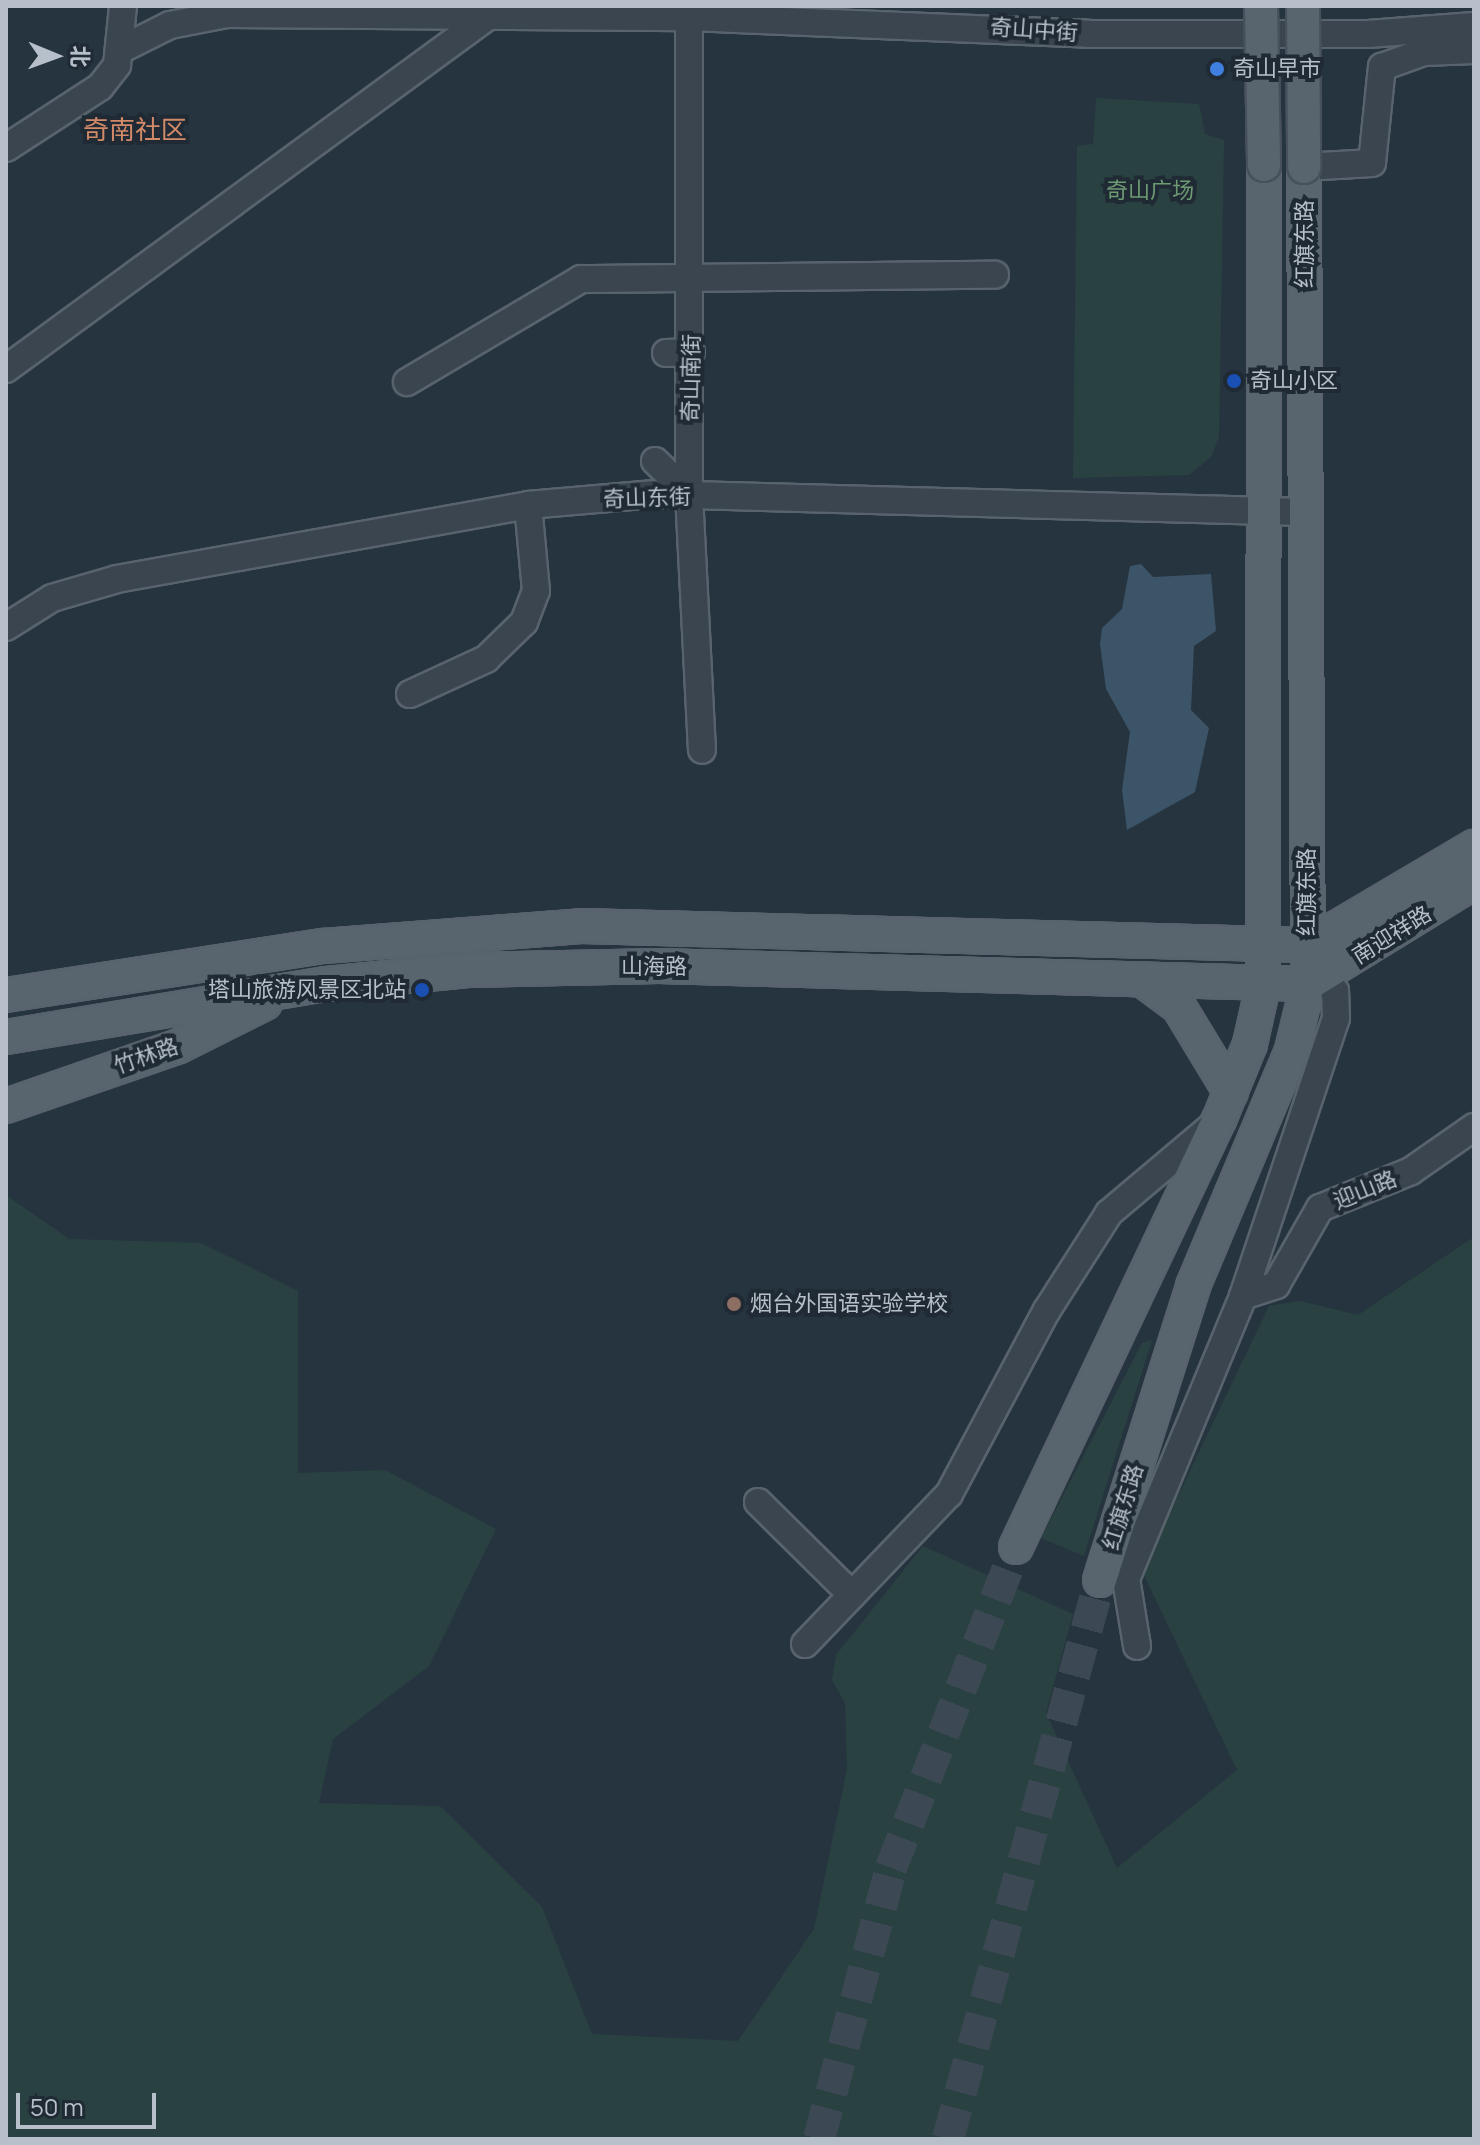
<!DOCTYPE html>
<html>
<head>
<meta charset="utf-8">
<style>
	body { margin:0 }
	#map { position:relative; width:1480px; height:2145px; overflow:hidden; background:#26343f; font-family:Manrope,"Noto Sans SC",sans-serif }
	div>[style] { position:absolute }
	.green>* { inset:0; background:#294241 }
	.water>* { inset:0; background:#3c5467 }
	.major-tunnel>* { height:32px; margin-top:-16px; transform-origin:0; background:repeating-linear-gradient(90deg,#3c4954 0 32px,transparent 0 48px) }
	.roads { filter:drop-shadow(2px 0 #58636d) drop-shadow(-2px 0 #58636d) drop-shadow(0 2px #58636d) drop-shadow(0 -2px #58636d) }
	.minor>* { height:26px; margin:-13px; padding:0 13px; transform-origin:13px; border-radius:13px; background:#3a454f }
	.major>* { height:32px; margin:-16px; padding:0 16px; transform-origin:16px; border-radius:16px; background:#58656f }
	.bridges { filter:drop-shadow(2px 0 #47515b) drop-shadow(-2px 0 #47515b) drop-shadow(0 2px #47515b) drop-shadow(0 -2px #47515b) }
	.major-bridge>* { height:32px; margin:-16px; padding:0 16px; transform-origin:16px; border-radius:16px; background:#58656f }
	.dots>* { width:22px; height:22px; translate:-50% -50%; box-sizing:border-box; border:4px solid #1f2a34; border-radius:50% }
	span { translate:-50% -50%; white-space:nowrap; text-align:center; line-height:1.15; -webkit-text-stroke:8px #1f2a34; paint-order:stroke }
	.street-label { font-size:22px; color:#b7c0ca }
	.poi-label { font-size:22px; color:#b7c0ca }
	.left { translate:0 -50%; text-align:left }
	.right { translate:-100% -50%; text-align:right }
	.park-label { font-size:22px; color:#6e9a73 }
	.quarter-label { font-size:26px; color:#d28a69 }
	.frame { position:absolute; inset:0; border:8px solid #b7c0ca; pointer-events:none }
	.north { position:absolute; left:16px; top:16px; width:80px; height:80px; -webkit-text-stroke:6px #1f2a34; paint-order:stroke; rotate:91deg; font-size:22px; font-weight:700; line-height:32px; text-align:center; color:#b7c0ca }
	.north::after { content:''; display:block; margin:auto; width:28px; height:36px; background:#b7c0ca; clip-path:polygon(50% 0,100% 100%,50% 72%,0 100%) }
	.scale { position:absolute; left:16px; top:2093px; width:140px; height:36px; box-sizing:border-box; border:4px solid #b7c0ca; border-top:0; padding-left:10px; font-size:24px; line-height:28px; white-space:nowrap; color:#b7c0ca; -webkit-text-stroke:6px #1f2a34; paint-order:stroke }
</style>
</head>
<body>
<div id="map">
	<div class="green">
		<div style="clip-path:polygon(1096px 98px,1199px 104px,1205px 134px,1224px 140px,1219px 437px,1211px 457px,1189px 475px,1073px 478px,1077px 146px,1093px 144px)"></div>
		<div style="clip-path:polygon(6px 1195px,69px 1239px,201px 1243px,298px 1291px,298px 1473px,385px 1470px,496px 1529px,429px 1666px,333px 1739px,319px 1803px,440px 1806px,542px 1907px,592px 2034px,738px 2041px,814px 1929px,847px 1769px,845px 1703px,832px 1680px,836px 1655px,923px 1546px,1073px 1614px,1046px 1713px,1117px 1868px,1237px 1770px,1142px 1571px,1269px 1306px,1300px 1301px,1358px 1315px,1474px 1237px,1474px 2139px,6px 2139px)"></div>
		<div style="clip-path:polygon(1152px 1340px,1084px 1556px,1041px 1538px,1142px 1343px)"></div>
	</div>
	<div class="water">
		<div style="clip-path:polygon(1141px 564px,1153px 577px,1211px 574px,1216px 631px,1194px 646px,1191px 710px,1209px 728px,1195px 792px,1127px 830px,1122px 790px,1130px 732px,1106px 689px,1100px 644px,1102px 628px,1122px 609px,1130px 566px)"></div>
	</div>
	<div class="major-tunnel">
		<div style="left:819px;top:2139px;width:280px;rotate:-75.1deg"></div>
		<div style="left:891px;top:1868px;width:344px;rotate:-68.7deg"></div>
		<div style="left:948px;top:2139px;width:579px;rotate:-74.79deg"></div>
	</div>
	<div class="roads">
		<div class="minor">
			<div style="left:689px;top:6px;width:488px;rotate:90deg"></div>
			<div style="left:689px;top:494px;width:256px;rotate:87.1deg"></div>
			<div style="left:120px;top:50px;width:56px;rotate:-26.6deg"></div>
			<div style="left:170px;top:25px;width:58px;rotate:-10.9deg"></div>
			<div style="left:227px;top:14px;width:462px;rotate:0.4deg"></div>
			<div style="left:689px;top:17px;width:400px;rotate:2.4deg"></div>
			<div style="left:1089px;top:34px;width:279px"></div>
			<div style="left:1368px;top:34px;width:106px;rotate:-4.3deg"></div>
			<div style="left:6px;top:148px;width:112px;rotate:-33deg"></div>
			<div style="left:100px;top:87px;width:28px;rotate:-52deg"></div>
			<div style="left:117px;top:65px;width:59px;rotate:-84.2deg"></div>
			<div style="left:1304px;top:167px;width:68px;rotate:-3.4deg"></div>
			<div style="left:1372px;top:163px;width:97px;rotate:-84.1deg"></div>
			<div style="left:1382px;top:67px;width:45px;rotate:-19.7deg"></div>
			<div style="left:1424px;top:52px;width:50px;rotate:-2.3deg"></div>
			<div style="left:666px;top:353px;width:25px;rotate:-2deg"></div>
			<div style="left:6px;top:369px;width:596px;rotate:-36.2deg"></div>
			<div style="left:407px;top:382px;width:202px;rotate:-30.6deg"></div>
			<div style="left:581px;top:279px;width:414px;rotate:-0.6deg"></div>
			<div style="left:655px;top:461px;width:47px;rotate:44.1deg"></div>
			<div style="left:6px;top:627px;width:54px;rotate:-32.2deg"></div>
			<div style="left:52px;top:598px;width:68px;rotate:-16.3deg"></div>
			<div style="left:117px;top:579px;width:418px;rotate:-10.2deg"></div>
			<div style="left:528px;top:505px;width:127px;rotate:-5deg"></div>
			<div style="left:655px;top:494px;width:650px;rotate:1.59deg"></div>
			<div style="left:410px;top:694px;width:84px;rotate:-24.7deg"></div>
			<div style="left:486px;top:659px;width:53px;rotate:-44.2deg"></div>
			<div style="left:524px;top:622px;width:33px;rotate:-69deg"></div>
			<div style="left:536px;top:591px;width:86px;rotate:-95.3deg"></div>
			<div style="left:1243px;top:1296px;width:35px;rotate:-18deg"></div>
			<div style="left:1276px;top:1285px;width:89px;rotate:-60.3deg"></div>
			<div style="left:1320px;top:1208px;width:98px;rotate:-22.1deg"></div>
			<div style="left:1411px;top:1171px;width:77px;rotate:-34.9deg"></div>
			<div style="left:758px;top:1502px;width:132px;rotate:44.7deg"></div>
			<div style="left:805px;top:1644px;width:208px;rotate:-46.2deg"></div>
			<div style="left:949px;top:1494px;width:208px;rotate:-62deg"></div>
			<div style="left:1047px;top:1310px;width:115px;rotate:-57.4deg"></div>
			<div style="left:1109px;top:1213px;width:141px;rotate:-40.1deg"></div>
			<div style="left:1137px;top:1646px;width:68px;rotate:-99.3deg"></div>
			<div style="left:1126px;top:1579px;width:306px;rotate:-67.5deg"></div>
			<div style="left:1243px;top:1296px;width:293px;rotate:-71.5deg"></div>
			<div style="left:1336px;top:1018px;width:27px;rotate:-92deg"></div>
			<div style="left:1335px;top:991px;width:12px;rotate:-138deg"></div>
			<div style="left:1326px;top:983px;width:18px;rotate:177deg"></div>
		</div>
		<div class="major">
			<div style="left:1144px;top:981px;width:44px;rotate:36.6deg"></div>
			<div style="left:1179px;top:1007px;width:100px;rotate:58.8deg"></div>
			<div style="left:6px;top:995px;width:321px;rotate:-8.8deg"></div>
			<div style="left:323px;top:946px;width:259px;rotate:-4.4deg"></div>
			<div style="left:581px;top:926px;width:727px;rotate:1.5deg"></div>
			<div style="left:1308px;top:945px;width:193px;rotate:-30.6deg"></div>
			<div style="left:6px;top:1037px;width:324px;rotate:-9.4deg"></div>
			<div style="left:326px;top:984px;width:143px;rotate:-5.6deg"></div>
			<div style="left:468px;top:970px;width:191px;rotate:-1.2deg"></div>
			<div style="left:659px;top:966px;width:649px;rotate:1.59deg"></div>
			<div style="left:1308px;top:984px;width:195px;rotate:-31.6deg"></div>
			<div style="left:6px;top:1106px;width:183px;rotate:-19.1deg"></div>
			<div style="left:179px;top:1046px;width:96px;rotate:-26.6deg"></div>
			<div style="left:1016px;top:1547px;width:473px;rotate:-64.6deg"></div>
			<div style="left:1219px;top:1120px;width:82px;rotate:-67.8deg"></div>
			<div style="left:1250px;top:1044px;width:59px;rotate:-77.4deg"></div>
			<div style="left:1263px;top:986px;width:821px;rotate:-89.93deg"></div>
			<div style="left:1100px;top:1580px;width:308px;rotate:-72.4deg"></div>
			<div style="left:1193px;top:1286px;width:256px;rotate:-67.2deg"></div>
			<div style="left:1292px;top:1050px;width:68px;rotate:-76.4deg"></div>
			<div style="left:1308px;top:984px;width:817px;rotate:-90.28deg"></div>
		</div>
	</div>
	<div class="bridges">
		<div class="major-bridge">
			<div style="left:1261px;top:6px;width:159px;rotate:88.9deg"></div>
			<div style="left:1303px;top:6px;width:161px;rotate:89.6deg"></div>
		</div>
	</div>
	<div class="dots">
		<div style="left:1217px;top:69px;background:#3f7fe0"></div>
		<div style="left:1234px;top:381px;background:#1a4fb4"></div>
		<div style="left:422px;top:990px;background:#1a4fb4"></div>
		<div style="left:734px;top:1304px;background:#8d6e63"></div>
	</div>
	<div class="street-label">
		<span style="left:1034px;top:30px;rotate:4deg">奇山中街</span>
		<span style="left:1305px;top:244px;rotate:-90deg">红旗东路</span>
		<span style="left:691px;top:378px;rotate:-89deg">奇山南街</span>
		<span style="left:647px;top:498px;rotate:-2deg">奇山东街</span>
		<span style="left:1307px;top:892px;rotate:-90deg">红旗东路</span>
		<span style="left:1392px;top:935px;rotate:-32deg">南迎祥路</span>
		<span style="left:654px;top:967px">山海路</span>
		<span style="left:146px;top:1056px;rotate:-19deg">竹林路</span>
		<span style="left:1365px;top:1190px;rotate:-22deg">迎山路</span>
		<span style="left:1123px;top:1507px;rotate:-73deg">红旗东路</span>
	</div>
	<div class="poi-label">
		<span class="left" style="left:1233px;top:69px">奇山早市</span>
		<span class="left" style="left:1250px;top:381px">奇山小区</span>
		<span class="right" style="left:406px;top:990px">塔山旅游风景区北站</span>
		<span class="left" style="left:750px;top:1304px">烟台外国语实验学校</span>
	</div>
	<div class="park-label">
		<span style="left:1150px;top:191px">奇山广场</span>
	</div>
	<div class="quarter-label">
		<span style="left:135px;top:130px">奇南社区</span>
	</div>
	<div class="frame"></div>
	<div class="north">北</div>
	<div class="scale">50 m</div>
</div>
</body>
</html>
